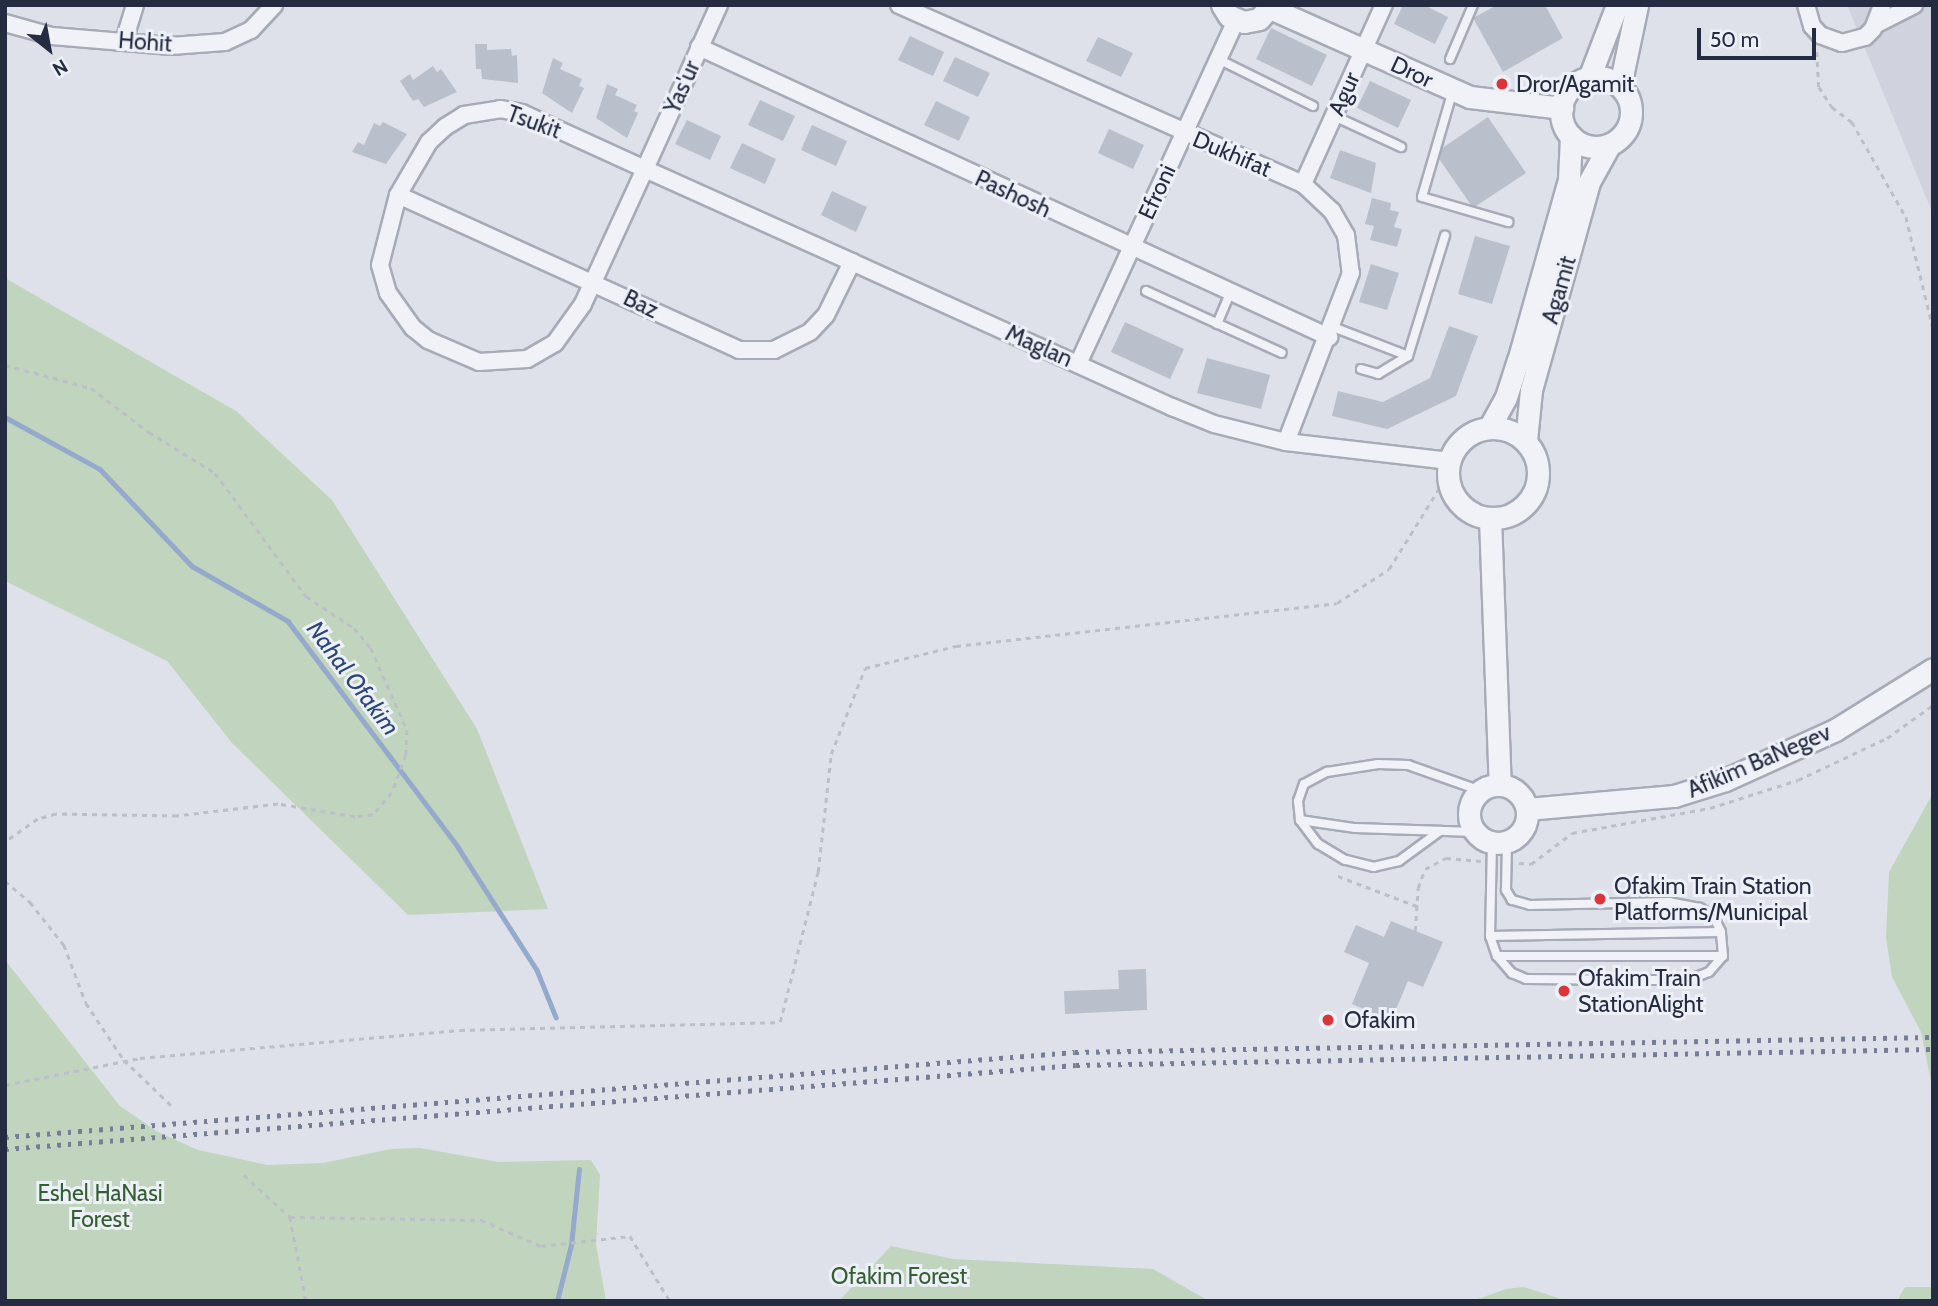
<!DOCTYPE html>
<html>
<head>
<meta charset="utf-8">
<style>
	body { margin:0 }
	#map { position:relative; width:1938px; height:1306px; overflow:hidden; background:#dee1e9; font-family:Cabin,sans-serif }
	div>[style] { position:absolute }
	.built>* { inset:0; background:#d0d3de }
	.green>* { inset:0; background:#c1d4be }
	.stream>* { height:4.5px; margin:-2.25px; padding:0 2.25px; transform-origin:2.25px; border-radius:2.25px; background:#95a9cd }
	.building>* { inset:0; background:#babfcc }
	.path>* { height:2.5px; margin-top:-1.25px; transform-origin:0; background:repeating-linear-gradient(90deg,#bcbfc8 0 5px,transparent 0 10px) }
	.roads { filter:drop-shadow(2px 0 #a6abb7) drop-shadow(-2px 0 #a6abb7) drop-shadow(0 2px #a6abb7) drop-shadow(0 -2px #a6abb7) }
	.service>* { height:8px; margin:-4px; padding:0 4px; transform-origin:4px; border-radius:4px; background:#f1f2f7 }
	.minor>* { height:16px; margin:-8px; padding:0 8px; transform-origin:8px; border-radius:8px; background:#f1f2f7 }
	.tertiary>* { height:21px; margin:-10.5px; padding:0 10.5px; transform-origin:10.5px; border-radius:10.5px; background:#f1f2f7 }
	.tertiary>.ring { margin:-10.5px; padding:0; box-sizing:content-box; background:none; border:21px solid #f1f2f7; border-radius:50% }
	.rail>* { height:4.5px; margin-top:-2.25px; transform-origin:0; background:repeating-linear-gradient(90deg,#767d94 0 3.5px,transparent 0 10.5px) }
	.dots>* { width:19px; height:19px; translate:-50% -50%; box-sizing:border-box; border:4px solid #edf0f7; border-radius:50% }
	span { translate:-50% -50%; white-space:nowrap; text-align:center; line-height:1.15; -webkit-text-stroke:6px #edf0f7; paint-order:stroke }
	.street-label { font-size:23px; color:#252c42 }
	.poi-label { font-size:23px; color:#252c42 }
	.left { translate:0 -50%; text-align:left }
	.park-label { font-size:23px; color:#345f31 }
	.water-label { font-size:24px; color:#2b457a; font-style:italic }
	.frame { position:absolute; inset:0; border:7px solid #252c42; pointer-events:none }
	.north { position:absolute; left:14px; top:14px; width:70px; height:70px; -webkit-text-stroke:5px #edf0f7; paint-order:stroke; rotate:149deg; font-size:19px; font-weight:700; line-height:28px; text-align:center; color:#252c42 }
	.north::after { content:''; display:block; margin:auto; width:24px; height:32px; background:#252c42; clip-path:polygon(50% 0,100% 100%,50% 72%,0 100%) }
	.scale { position:absolute; left:1697px; top:28px; width:119px; height:32px; box-sizing:border-box; border:4px solid #252c42; border-top:0; padding-left:9px; font-size:21px; line-height:24px; white-space:nowrap; color:#252c42; -webkit-text-stroke:5px #edf0f7; paint-order:stroke }
</style>
</head>
<body>
<div id="map">
	<div class="built">
		<div style="clip-path:polygon(1847px 5px,1933px 5px,1933px 214px)"></div>
	</div>
	<div class="green">
		<div style="clip-path:polygon(5px 278px,236px 411px,332px 500px,477px 729px,548px 909px,408px 915px,232px 743px,167px 661px,5px 581px)"></div>
		<div style="clip-path:polygon(1933px 793px,1933px 1091px,1921px 1032px,1892px 977px,1886px 938px,1889px 872px)"></div>
		<div style="clip-path:polygon(5px 960px,120px 1106px,158px 1132px,198px 1150px,267px 1165px,323px 1163px,391px 1149px,420px 1148px,498px 1162px,591px 1160px,600px 1175px,596px 1244px,606px 1301px,5px 1301px)"></div>
		<div style="clip-path:polygon(891px 1246px,953px 1259px,1153px 1269px,1209px 1301px,839px 1301px)"></div>
		<div style="clip-path:polygon(1523px 1287px,1568px 1301px,1472px 1301px,1506px 1289px)"></div>
		<div style="clip-path:polygon(1905px 1287px,1933px 1287px,1933px 1301px,1897px 1301px)"></div>
	</div>
	<div class="stream">
		<div style="left:5px;top:417px;width:108px;rotate:28.7deg"></div>
		<div style="left:100px;top:469px;width:134px;rotate:46.5deg"></div>
		<div style="left:192px;top:566px;width:111px;rotate:29.8deg"></div>
		<div style="left:288px;top:621px;width:283px;rotate:53deg"></div>
		<div style="left:458px;top:847px;width:146px;rotate:57.3deg"></div>
		<div style="left:537px;top:970px;width:51px;rotate:68deg"></div>
		<div style="left:557px;top:1301px;width:58px;rotate:-76deg"></div>
		<div style="left:571px;top:1245px;width:76px;rotate:-84deg"></div>
	</div>
	<div class="building">
		<div style="clip-path:polygon(1403px 5px,1424px 5px,1448px 17px,1435px 44px,1394px 24px)"></div>
		<div style="clip-path:polygon(1497px 5px,1545px 5px,1563px 38px,1503px 72px,1473px 18px)"></div>
		<div style="clip-path:polygon(1271px 28px,1327px 55px,1312px 86px,1256px 59px)"></div>
		<div style="clip-path:polygon(910px 36px,944px 52px,933px 76px,898px 60px)"></div>
		<div style="clip-path:polygon(1098px 37px,1133px 53px,1121px 77px,1086px 61px)"></div>
		<div style="clip-path:polygon(475px 44px,487px 44px,487px 50px,511px 49px,512px 56px,517px 55px,518px 83px,482px 79px,481px 69px,476px 69px)"></div>
		<div style="clip-path:polygon(955px 57px,990px 73px,978px 97px,943px 81px)"></div>
		<div style="clip-path:polygon(553px 58px,563px 63px,560px 69px,582px 79px,579px 86px,584px 88px,572px 113px,542px 93px)"></div>
		<div style="clip-path:polygon(433px 66px,437px 72px,441px 69px,457px 92px,424px 107px,418px 99px,413px 101px,400px 81px,410px 74px,413px 80px)"></div>
		<div style="clip-path:polygon(1370px 81px,1411px 100px,1398px 128px,1357px 108px)"></div>
		<div style="clip-path:polygon(607px 84px,618px 89px,615px 95px,637px 105px,634px 111px,638px 113px,627px 138px,596px 118px)"></div>
		<div style="clip-path:polygon(760px 100px,795px 116px,783px 141px,748px 125px)"></div>
		<div style="clip-path:polygon(936px 101px,970px 117px,959px 141px,924px 125px)"></div>
		<div style="clip-path:polygon(1488px 117px,1526px 173px,1473px 208px,1435px 153px)"></div>
		<div style="clip-path:polygon(687px 120px,721px 136px,710px 160px,675px 144px)"></div>
		<div style="clip-path:polygon(383px 122px,407px 134px,386px 164px,352px 152px,358px 142px,364px 145px,374px 123px,380px 126px)"></div>
		<div style="clip-path:polygon(812px 125px,847px 141px,836px 166px,801px 150px)"></div>
		<div style="clip-path:polygon(1109px 129px,1144px 145px,1133px 169px,1098px 153px)"></div>
		<div style="clip-path:polygon(742px 143px,776px 159px,765px 184px,730px 168px)"></div>
		<div style="clip-path:polygon(1340px 150px,1376px 163px,1371px 193px,1330px 178px)"></div>
		<div style="clip-path:polygon(832px 191px,867px 207px,856px 232px,821px 215px)"></div>
		<div style="clip-path:polygon(1372px 198px,1391px 203px,1390px 210px,1399px 212px,1394px 227px,1402px 229px,1397px 247px,1370px 240px,1374px 226px,1365px 224px)"></div>
		<div style="clip-path:polygon(1475px 236px,1510px 246px,1492px 304px,1458px 294px)"></div>
		<div style="clip-path:polygon(1371px 264px,1399px 273px,1387px 310px,1359px 302px)"></div>
		<div style="clip-path:polygon(1125px 322px,1184px 349px,1170px 379px,1111px 352px)"></div>
		<div style="clip-path:polygon(1449px 326px,1478px 336px,1456px 396px,1387px 429px,1332px 416px,1338px 391px,1383px 402px,1430px 378px)"></div>
		<div style="clip-path:polygon(1207px 358px,1270px 375px,1261px 409px,1197px 393px)"></div>
		<div style="clip-path:polygon(1391px 921px,1443px 942px,1423px 987px,1408px 981px,1391px 1021px,1352px 1004px,1369px 963px,1344px 952px,1356px 925px,1384px 937px)"></div>
		<div style="clip-path:polygon(1146px 969px,1147px 1010px,1065px 1014px,1064px 991px,1119px 989px,1118px 970px)"></div>
	</div>
	<div class="path">
		<div style="left:1817px;top:52px;width:35px;rotate:87deg"></div>
		<div style="left:1819px;top:87px;width:24px;rotate:57deg"></div>
		<div style="left:1832px;top:107px;width:25px;rotate:37deg"></div>
		<div style="left:1852px;top:122px;width:109px;rotate:60.4deg"></div>
		<div style="left:1906px;top:217px;width:114px;rotate:76.3deg"></div>
		<div style="left:1560px;top:90px;width:14px;rotate:-39deg"></div>
		<div style="left:5px;top:365px;width:89px;rotate:15deg"></div>
		<div style="left:91px;top:388px;width:73px;rotate:37.2deg"></div>
		<div style="left:149px;top:432px;width:78px;rotate:31.8deg"></div>
		<div style="left:215px;top:473px;width:153px;rotate:53.5deg"></div>
		<div style="left:306px;top:596px;width:58px;rotate:33.7deg"></div>
		<div style="left:354px;top:628px;width:26px;rotate:50deg"></div>
		<div style="left:371px;top:648px;width:90px;rotate:66.3deg"></div>
		<div style="left:407px;top:730px;width:25px;rotate:92deg"></div>
		<div style="left:406px;top:755px;width:40px;rotate:110.2deg"></div>
		<div style="left:392px;top:793px;width:29px;rotate:131deg"></div>
		<div style="left:373px;top:815px;width:18px;rotate:174deg"></div>
		<div style="left:355px;top:817px;width:78px;rotate:-170.4deg"></div>
		<div style="left:278px;top:804px;width:102px;rotate:173.2deg"></div>
		<div style="left:177px;top:816px;width:121px;rotate:-179.1deg"></div>
		<div style="left:56px;top:814px;width:19px;rotate:164deg"></div>
		<div style="left:38px;top:819px;width:40px;rotate:145.1deg"></div>
		<div style="left:1519px;top:863px;width:12px;rotate:5deg"></div>
		<div style="left:1531px;top:864px;width:51px;rotate:-37.1deg"></div>
		<div style="left:1572px;top:833px;width:140px;rotate:-10.3deg"></div>
		<div style="left:1710px;top:808px;width:92px;rotate:-17.7deg"></div>
		<div style="left:1798px;top:780px;width:98px;rotate:-25.3deg"></div>
		<div style="left:1887px;top:738px;width:57px;rotate:-35.7deg"></div>
		<div style="left:1338px;top:876px;width:87px;rotate:20.9deg"></div>
		<div style="left:5px;top:881px;width:33px;rotate:40deg"></div>
		<div style="left:30px;top:902px;width:55px;rotate:51.7deg"></div>
		<div style="left:64px;top:945px;width:62px;rotate:69.2deg"></div>
		<div style="left:86px;top:1003px;width:69px;rotate:56.3deg"></div>
		<div style="left:124px;top:1060px;width:69px;rotate:43.8deg"></div>
		<div style="left:1415px;top:931px;width:43px;rotate:-86deg"></div>
		<div style="left:1418px;top:888px;width:20px;rotate:-70deg"></div>
		<div style="left:1425px;top:869px;width:24px;rotate:-28deg"></div>
		<div style="left:1446px;top:858px;width:35px;rotate:5deg"></div>
		<div style="left:5px;top:1085px;width:138px;rotate:-11.3deg"></div>
		<div style="left:140px;top:1058px;width:321px;rotate:-5deg"></div>
		<div style="left:460px;top:1030px;width:320px;rotate:-1.4deg"></div>
		<div style="left:780px;top:1022px;width:155px;rotate:-75.8deg"></div>
		<div style="left:818px;top:872px;width:119px;rotate:-83.7deg"></div>
		<div style="left:831px;top:754px;width:92px;rotate:-68.4deg"></div>
		<div style="left:865px;top:668px;width:94px;rotate:-13.6deg"></div>
		<div style="left:956px;top:646px;width:383px;rotate:-6.4deg"></div>
		<div style="left:1337px;top:603px;width:62px;rotate:-33.2deg"></div>
		<div style="left:1389px;top:569px;width:108px;rotate:-58.2deg"></div>
		<div style="left:244px;top:1175px;width:62px;rotate:42.4deg"></div>
		<div style="left:290px;top:1217px;width:86px;rotate:79.2deg"></div>
		<div style="left:290px;top:1217px;width:191px;rotate:0.9deg"></div>
		<div style="left:481px;top:1220px;width:65px;rotate:23.4deg"></div>
		<div style="left:541px;top:1246px;width:90px;rotate:-6.4deg"></div>
		<div style="left:630px;top:1236px;width:76px;rotate:58.4deg"></div>
	</div>
	<div class="roads">
		<div class="service">
			<div style="left:1218px;top:59px;width:106px;rotate:26.3deg"></div>
			<div style="left:1450px;top:59px;width:59px;rotate:-66.9deg"></div>
			<div style="left:1453px;top:90px;width:111px;rotate:106.2deg"></div>
			<div style="left:1422px;top:197px;width:90px;rotate:16.2deg"></div>
			<div style="left:1334px;top:116px;width:74px;rotate:24.8deg"></div>
			<div style="left:1146px;top:291px;width:149px;rotate:24.5deg"></div>
			<div style="left:1217px;top:324px;width:34px;rotate:-67deg"></div>
			<div style="left:1333px;top:327px;width:80px;rotate:21.1deg"></div>
			<div style="left:1361px;top:369px;width:18px;rotate:16deg"></div>
			<div style="left:1378px;top:374px;width:35px;rotate:-31deg"></div>
			<div style="left:1408px;top:356px;width:126px;rotate:-72.9deg"></div>
			<div style="left:1300px;top:820px;width:56px;rotate:8.3deg"></div>
			<div style="left:1355px;top:828px;width:120px;rotate:1.9deg"></div>
			<div style="left:1440px;top:831px;width:51px;rotate:143.8deg"></div>
			<div style="left:1399px;top:861px;width:26px;rotate:167deg"></div>
			<div style="left:1374px;top:867px;width:30px;rotate:-166deg"></div>
			<div style="left:1345px;top:860px;width:31px;rotate:-149deg"></div>
			<div style="left:1318px;top:844px;width:30px;rotate:-127deg"></div>
			<div style="left:1300px;top:820px;width:19px;rotate:-96deg"></div>
			<div style="left:1298px;top:801px;width:18px;rotate:-71deg"></div>
			<div style="left:1304px;top:784px;width:26px;rotate:-28deg"></div>
			<div style="left:1327px;top:772px;width:52px;rotate:-8.9deg"></div>
			<div style="left:1378px;top:764px;width:30px;rotate:2deg"></div>
			<div style="left:1408px;top:765px;width:77px;rotate:19.6deg"></div>
			<div style="left:1492px;top:842px;width:94px;rotate:91.2deg"></div>
			<div style="left:1490px;top:936px;width:21px;rotate:71deg"></div>
			<div style="left:1497px;top:956px;width:23px;rotate:49deg"></div>
			<div style="left:1512px;top:973px;width:15px;rotate:23deg"></div>
			<div style="left:1526px;top:979px;width:162px;rotate:0.4deg"></div>
			<div style="left:1688px;top:980px;width:22px;rotate:-21deg"></div>
			<div style="left:1709px;top:972px;width:21px;rotate:-49deg"></div>
			<div style="left:1723px;top:956px;width:24px;rotate:-95deg"></div>
			<div style="left:1721px;top:932px;width:17px;rotate:-115deg"></div>
			<div style="left:1714px;top:917px;width:17px;rotate:-147deg"></div>
			<div style="left:1700px;top:908px;width:31px;rotate:-169deg"></div>
			<div style="left:1670px;top:902px;width:140px;rotate:178.8deg"></div>
			<div style="left:1530px;top:905px;width:19px;rotate:-164deg"></div>
			<div style="left:1512px;top:900px;width:12px;rotate:-121deg"></div>
			<div style="left:1506px;top:890px;width:48px;rotate:-88.8deg"></div>
			<div style="left:1490px;top:936px;width:231px;rotate:-1deg"></div>
			<div style="left:1497px;top:956px;width:226px"></div>
		</div>
		<div class="minor">
			<div style="left:719px;top:5px;width:180px;rotate:114.3deg"></div>
			<div style="left:645px;top:169px;width:149px;rotate:114.7deg"></div>
			<div style="left:583px;top:304px;width:48px;rotate:125.7deg"></div>
			<div style="left:555px;top:343px;width:32px;rotate:150deg"></div>
			<div style="left:527px;top:359px;width:48px;rotate:176.4deg"></div>
			<div style="left:479px;top:362px;width:56px;rotate:-156.7deg"></div>
			<div style="left:428px;top:340px;width:19px;rotate:-141deg"></div>
			<div style="left:413px;top:328px;width:43px;rotate:-125.5deg"></div>
			<div style="left:388px;top:293px;width:29px;rotate:-106deg"></div>
			<div style="left:380px;top:265px;width:72px;rotate:-75.6deg"></div>
			<div style="left:398px;top:195px;width:61px;rotate:-59.7deg"></div>
			<div style="left:429px;top:142px;width:22px;rotate:-43deg"></div>
			<div style="left:445px;top:127px;width:22px;rotate:-32deg"></div>
			<div style="left:464px;top:115px;width:36px;rotate:-9deg"></div>
			<div style="left:500px;top:109px;width:22px;rotate:10deg"></div>
			<div style="left:522px;top:113px;width:135px;rotate:24.5deg"></div>
			<div style="left:645px;top:169px;width:227px;rotate:24.2deg"></div>
			<div style="left:852px;top:262px;width:351px;rotate:24.4deg"></div>
			<div style="left:1172px;top:407px;width:45px;rotate:22deg"></div>
			<div style="left:1214px;top:424px;width:74px;rotate:14deg"></div>
			<div style="left:1286px;top:442px;width:165px;rotate:6.6deg"></div>
			<div style="left:899px;top:5px;width:442px;rotate:23.9deg"></div>
			<div style="left:1303px;top:184px;width:40px;rotate:43deg"></div>
			<div style="left:1332px;top:211px;width:28px;rotate:60deg"></div>
			<div style="left:1346px;top:235px;width:38px;rotate:83deg"></div>
			<div style="left:1351px;top:273px;width:181px;rotate:111deg"></div>
			<div style="left:1806px;top:5px;width:22px;rotate:74deg"></div>
			<div style="left:1812px;top:26px;width:12px;rotate:48deg"></div>
			<div style="left:1820px;top:35px;width:23px;rotate:20deg"></div>
			<div style="left:1842px;top:43px;width:24px;rotate:-15deg"></div>
			<div style="left:1865px;top:37px;width:11px;rotate:-45deg"></div>
			<div style="left:1873px;top:29px;width:26px;rotate:-69deg"></div>
			<div style="left:5px;top:23px;width:49px;rotate:15.5deg"></div>
			<div style="left:52px;top:36px;width:119px;rotate:4.8deg"></div>
			<div style="left:171px;top:46px;width:54px;rotate:-4.2deg"></div>
			<div style="left:225px;top:42px;width:29px;rotate:-25deg"></div>
			<div style="left:251px;top:30px;width:34px;rotate:-47deg"></div>
			<div style="left:1877px;top:24px;width:42px;rotate:-27.2deg"></div>
			<div style="left:124px;top:41px;width:38px;rotate:-73deg"></div>
			<div style="left:699px;top:47px;width:694px;rotate:24.72deg"></div>
			<div style="left:1303px;top:184px;width:196px;rotate:-65.7deg"></div>
			<div style="left:398px;top:195px;width:375px;rotate:24.4deg"></div>
			<div style="left:739px;top:350px;width:35px"></div>
			<div style="left:774px;top:350px;width:40px;rotate:-26.6deg"></div>
			<div style="left:810px;top:332px;width:23px;rotate:-47deg"></div>
			<div style="left:826px;top:315px;width:59px;rotate:-63.9deg"></div>
			<div style="left:1078px;top:364px;width:379px;rotate:-65.3deg"></div>
		</div>
		<div class="tertiary">
			<div style="left:1222px;top:5px;width:13px;rotate:58deg"></div>
			<div style="left:1229px;top:16px;width:16px;rotate:22deg"></div>
			<div style="left:1244px;top:22px;width:15px;rotate:-11deg"></div>
			<div style="left:1259px;top:19px;width:18px;rotate:-49deg"></div>
			<div style="left:1270px;top:8px;width:219px;rotate:24deg"></div>
			<div style="left:1470px;top:97px;width:93px;rotate:6.8deg"></div>
			<div class="ring" style="left:1561px;top:77px;width:49px;height:49px"></div>
			<div style="left:1589px;top:78px;width:78px;rotate:-69deg"></div>
			<div style="left:1620px;top:86px;width:83px;rotate:-78.1deg"></div>
			<div class="ring" style="left:1448px;top:428px;width:69px;height:69px"></div>
			<div style="left:1489px;top:428px;width:35px;rotate:-61deg"></div>
			<div style="left:1506px;top:397px;width:38px;rotate:-72deg"></div>
			<div style="left:1518px;top:361px;width:189px;rotate:-74.3deg"></div>
			<div style="left:1569px;top:179px;width:43px;rotate:-87.3deg"></div>
			<div style="left:1526px;top:441px;width:51px;rotate:-84.4deg"></div>
			<div style="left:1531px;top:390px;width:216px;rotate:-74.4deg"></div>
			<div style="left:1589px;top:182px;width:43px;rotate:-61.1deg"></div>
			<div style="left:1490px;top:518px;width:267px;rotate:87.9deg"></div>
			<div class="ring" style="left:1469px;top:785px;width:37px;height:37px"></div>
			<div style="left:1527px;top:809px;width:148px;rotate:-5.1deg"></div>
			<div style="left:1674px;top:796px;width:53px;rotate:-17.4deg"></div>
			<div style="left:1725px;top:780px;width:121px;rotate:-24.4deg"></div>
			<div style="left:1835px;top:730px;width:115px;rotate:-31.9deg"></div>
		</div>
	</div>
	<div class="rail">
		<div style="left:5px;top:1137px;width:1073px;rotate:-4.54deg"></div>
		<div style="left:1075px;top:1052px;width:858px;rotate:-1deg"></div>
		<div style="left:5px;top:1149px;width:1074px;rotate:-4.48deg"></div>
		<div style="left:1076px;top:1065px;width:857px;rotate:-1.07deg"></div>
	</div>
	<div class="dots">
		<div style="left:1502px;top:84px;background:#dc3539"></div>
		<div style="left:1600px;top:899px;background:#dc3539"></div>
		<div style="left:1564px;top:991px;background:#dc3539"></div>
		<div style="left:1328px;top:1020px;background:#dc3539"></div>
	</div>
	<div class="street-label">
		<span style="left:145px;top:42px;rotate:4deg">Hohit</span>
		<span style="left:1412px;top:72px;rotate:25deg">Dror</span>
		<span style="left:682px;top:87px;rotate:-66deg">Yas'ur</span>
		<span style="left:1344px;top:94px;rotate:-66deg">Agur</span>
		<span style="left:534px;top:122px;rotate:20deg">Tsukit</span>
		<span style="left:1232px;top:154px;rotate:23deg">Dukhifat</span>
		<span style="left:1157px;top:192px;rotate:-65deg">Efroni</span>
		<span style="left:1013px;top:194px;rotate:25deg">Pashosh</span>
		<span style="left:1559px;top:290px;rotate:-74deg">Agamit</span>
		<span style="left:641px;top:304px;rotate:26deg">Baz</span>
		<span style="left:1039px;top:346px;rotate:24deg">Maglan</span>
		<span style="left:1759px;top:761px;rotate:-23deg">Afikim BaNegev</span>
	</div>
	<div class="poi-label">
		<span class="left" style="left:1516px;top:84px">Dror/Agamit</span>
		<span class="left" style="left:1614px;top:899px">Ofakim Train Station<br>Platforms/Municipal</span>
		<span class="left" style="left:1578px;top:991px">Ofakim Train<br>StationAlight</span>
		<span class="left" style="left:1344px;top:1020px">Ofakim</span>
	</div>
	<div class="park-label">
		<span style="left:100px;top:1206px">Eshel HaNasi<br>Forest</span>
		<span style="left:899px;top:1276px">Ofakim Forest</span>
	</div>
	<div class="water-label">
		<span style="left:353px;top:678px;rotate:53deg">Nahal Ofakim</span>
	</div>
	<div class="frame"></div>
	<div class="north">N</div>
	<div class="scale">50 m</div>
</div>
</body>
</html>
